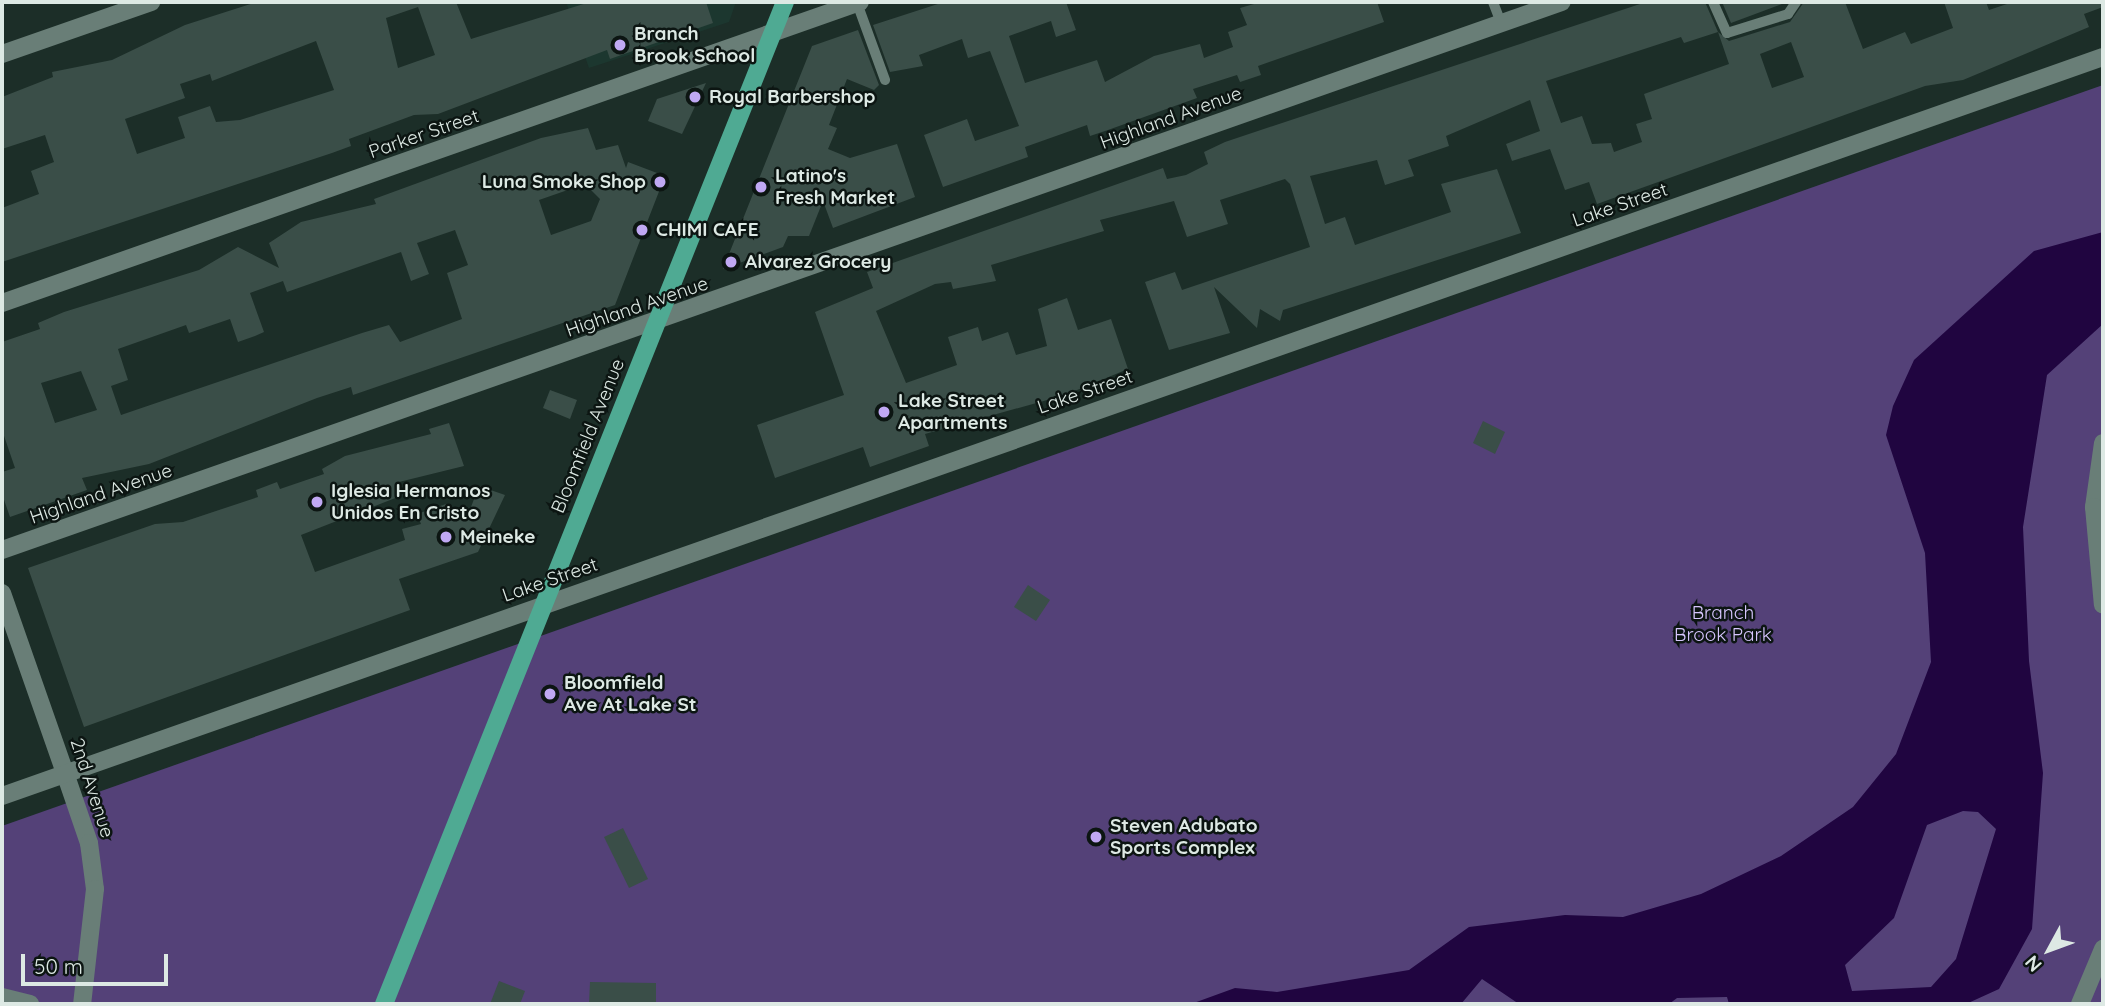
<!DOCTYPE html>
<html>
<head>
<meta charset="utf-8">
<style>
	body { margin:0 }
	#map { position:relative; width:2105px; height:1006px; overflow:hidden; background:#1c2e28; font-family:Quicksand,sans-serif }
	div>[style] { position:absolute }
	.built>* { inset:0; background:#1c372f }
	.green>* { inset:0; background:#544178 }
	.water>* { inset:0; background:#200540 }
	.building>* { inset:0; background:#3a4e48 }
	.service>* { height:10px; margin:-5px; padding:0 5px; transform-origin:5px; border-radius:5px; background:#697e77 }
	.minor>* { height:18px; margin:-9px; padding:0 9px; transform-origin:9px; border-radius:9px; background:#697e77 }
	.tertiary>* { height:18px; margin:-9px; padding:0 9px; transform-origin:9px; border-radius:9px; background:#697e77 }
	.primary>* { height:18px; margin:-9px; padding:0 9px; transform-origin:9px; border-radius:9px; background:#4faa93 }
	.dots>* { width:19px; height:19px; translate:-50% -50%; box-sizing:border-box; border:4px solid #0c1512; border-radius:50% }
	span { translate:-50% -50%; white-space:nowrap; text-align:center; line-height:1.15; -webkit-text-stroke:5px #0c1512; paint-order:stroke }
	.poi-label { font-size:19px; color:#dde9e4; font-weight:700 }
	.left { translate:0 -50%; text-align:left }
	.right { translate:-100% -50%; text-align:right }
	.street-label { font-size:19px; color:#dde9e4 }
	.park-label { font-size:19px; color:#d6c5fd }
	.frame { position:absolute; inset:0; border:4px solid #dde9e4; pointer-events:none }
	.north { position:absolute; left:2014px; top:915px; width:70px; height:70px; -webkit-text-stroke:5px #0c1512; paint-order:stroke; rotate:229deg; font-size:19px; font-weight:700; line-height:28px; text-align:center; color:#dde9e4 }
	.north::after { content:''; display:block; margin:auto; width:24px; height:32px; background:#dde9e4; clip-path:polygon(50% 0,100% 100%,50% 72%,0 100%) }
	.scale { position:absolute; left:21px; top:954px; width:147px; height:32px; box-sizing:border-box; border:4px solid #dde9e4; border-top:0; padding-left:9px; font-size:21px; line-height:24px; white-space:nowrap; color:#dde9e4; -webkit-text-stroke:5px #0c1512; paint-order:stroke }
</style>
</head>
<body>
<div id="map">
	<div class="built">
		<div style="clip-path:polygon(566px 2px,736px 2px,729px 22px,589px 68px)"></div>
	</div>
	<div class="green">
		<div style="clip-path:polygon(2103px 85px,2103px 1004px,2px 1004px,2px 826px)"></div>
	</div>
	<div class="water">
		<div style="clip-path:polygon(evenodd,2103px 232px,2103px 324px,2047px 375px,2023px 527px,2029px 661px,2043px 773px,2032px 929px,1999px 989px,1966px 1004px,1729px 1004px,1727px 997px,1677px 998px,1669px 1004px,1519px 1004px,1482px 979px,1461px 1004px,1191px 1004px,1235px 988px,1277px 992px,1409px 970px,1469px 927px,1565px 915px,1623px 917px,1701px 894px,1781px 856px,1853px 807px,1896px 754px,1931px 662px,1925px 553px,1886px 435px,1893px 406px,1914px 360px,2034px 251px,2103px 232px,1963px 811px,1978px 812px,1996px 829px,1956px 959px,1931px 987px,1852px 991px,1845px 965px,1894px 918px,1927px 825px,1963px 811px)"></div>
	</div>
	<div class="building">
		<div style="clip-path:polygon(evenodd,257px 2px,456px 2px,471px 39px,590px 2px,706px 2px,713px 23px,610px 59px,607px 50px,438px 114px,414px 115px,349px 139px,351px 146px,332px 153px,2px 262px,2px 208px,39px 194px,31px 171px,54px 162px,45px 135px,2px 149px,2px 97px,53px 77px,52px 72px,112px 60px,185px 25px,257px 2px,418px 7px,435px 55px,398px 68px,386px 18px,418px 7px,257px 2px,316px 41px,334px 90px,240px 120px,216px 122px,210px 106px,178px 117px,185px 138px,137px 154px,125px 119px,185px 98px,180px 84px,210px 74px,212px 81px,316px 41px)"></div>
		<div style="clip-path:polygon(944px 2px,1066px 2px,1076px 30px,1056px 37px,1051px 21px,1009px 36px,1025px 83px,1097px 60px,1105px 82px,1154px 56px,1200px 44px,1204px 58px,1233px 47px,1228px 32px,1247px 25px,1240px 8px,1261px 2px,1377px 2px,1384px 22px,1258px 66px,1261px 75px,1240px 82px,1237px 75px,1193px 89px,1197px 98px,1108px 130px,1090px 136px,1087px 125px,1025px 147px,1028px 157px,943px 187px,924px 135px,967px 119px,975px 141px,1019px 126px,990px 51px,968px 58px,962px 39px,919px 55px,923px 66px,890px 72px,873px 25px)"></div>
		<div style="clip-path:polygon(evenodd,1646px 2px,1705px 2px,1718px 32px,1684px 43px,1681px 37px,1546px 81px,1561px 123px,1582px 116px,1592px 144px,1611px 143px,1614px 152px,1642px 142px,1636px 124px,1652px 119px,1644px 94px,1729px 64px,1718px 32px,1729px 41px,1790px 22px,1804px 2px,1845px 2px,1863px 49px,1905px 32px,1911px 44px,1953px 28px,1944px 2px,1986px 2px,1989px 10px,2013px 2px,2103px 2px,2103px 7px,2084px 14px,2089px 27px,1963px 80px,1925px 86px,1597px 204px,1589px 182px,1565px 190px,1550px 149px,1512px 161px,1506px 144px,1540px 131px,1530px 100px,1446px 136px,1449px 146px,1408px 160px,1414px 176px,1385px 185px,1377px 160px,1310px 176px,1325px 224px,1345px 217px,1355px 245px,1451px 212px,1441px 184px,1497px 169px,1521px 233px,1283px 310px,1280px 321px,1260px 309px,1257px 328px,1214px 287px,1230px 333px,1169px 350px,1145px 282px,1175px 272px,1182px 290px,1310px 247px,1290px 184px,1285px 179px,1220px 200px,1228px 224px,1187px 237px,1174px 201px,1100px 220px,1104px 231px,991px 265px,996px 281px,953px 289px,951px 282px,935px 284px,876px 311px,906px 383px,957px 365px,948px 337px,978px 327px,982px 341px,1008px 332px,1016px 355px,1047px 346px,1038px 309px,1067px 298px,1078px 330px,1111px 319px,1128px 369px,1065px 395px,925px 434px,929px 446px,870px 467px,863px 447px,775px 478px,757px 425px,844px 395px,815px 312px,873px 288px,867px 272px,1163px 168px,1167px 179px,1186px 175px,1208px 164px,1204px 152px,1225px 142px,1646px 2px,1791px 42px,1804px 77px,1772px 88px,1760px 54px,1791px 42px)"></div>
		<div style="clip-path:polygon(1722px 2px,1787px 2px,1731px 23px)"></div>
		<div style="clip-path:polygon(858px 30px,879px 85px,874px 90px,847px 79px,829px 125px,837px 128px,828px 149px,850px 158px,897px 144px,915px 197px,833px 228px,823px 201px,809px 236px,788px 236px,783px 247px,723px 269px,812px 46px)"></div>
		<div style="clip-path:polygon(706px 83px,682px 134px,648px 121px,657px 99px)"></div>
		<div style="clip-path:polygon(evenodd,588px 128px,596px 150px,618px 145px,626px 168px,628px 162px,665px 176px,615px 305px,353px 395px,351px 387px,317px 398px,149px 464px,82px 478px,87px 490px,10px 517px,2px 494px,2px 472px,15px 468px,2px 430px,2px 342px,40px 329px,38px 323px,64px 312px,199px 270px,238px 247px,279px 268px,269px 243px,301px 222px,376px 204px,374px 199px,541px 138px,588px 128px,585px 184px,600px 199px,591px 221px,551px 235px,539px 200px,585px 184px,588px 128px,455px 230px,468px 265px,447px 273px,462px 319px,400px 342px,389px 325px,362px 333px,121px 415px,111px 386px,128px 380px,118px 349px,186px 325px,189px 333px,230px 319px,238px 342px,255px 336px,264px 332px,250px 293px,283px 281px,287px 292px,401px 252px,411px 281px,429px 274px,417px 243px,455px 230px,588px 128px,81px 371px,97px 410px,55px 423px,41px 383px,81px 371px)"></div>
		<div style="clip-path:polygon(550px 390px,577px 400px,570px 419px,543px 408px)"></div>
		<div style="clip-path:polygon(1483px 421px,1505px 432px,1495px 454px,1473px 443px)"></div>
		<div style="clip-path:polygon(449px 423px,464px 466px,399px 482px,403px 495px,301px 535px,315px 572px,405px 540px,402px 529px,421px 524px,417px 514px,446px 504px,449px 515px,471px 507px,479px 486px,505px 495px,478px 552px,399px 579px,410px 610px,84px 727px,28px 568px,155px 524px,183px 522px,258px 497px,256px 490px,277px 482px,280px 489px,324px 474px,322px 469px,345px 456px,431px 434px,429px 429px)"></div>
		<div style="clip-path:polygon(1028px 585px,1050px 600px,1036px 621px,1014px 607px)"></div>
		<div style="clip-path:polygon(623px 828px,648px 879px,629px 888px,604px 837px)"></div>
		<div style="clip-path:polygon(499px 981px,525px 991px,520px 1004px,490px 1004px)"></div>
		<div style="clip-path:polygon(590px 982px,656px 983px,656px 1004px,589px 1004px)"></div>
	</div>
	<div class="service">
		<div style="left:1493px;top:2px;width:22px;rotate:69deg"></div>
		<div style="left:1713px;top:2px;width:34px;rotate:66deg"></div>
		<div style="left:1727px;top:33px;width:64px;rotate:-17.3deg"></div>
		<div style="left:1788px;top:14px;width:14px;rotate:-56deg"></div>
		<div style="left:857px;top:3px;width:82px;rotate:70deg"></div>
	</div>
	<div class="minor">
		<div style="left:2px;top:54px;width:158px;rotate:-19.2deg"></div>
		<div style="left:2px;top:303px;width:909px;rotate:-19.33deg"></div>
		<div style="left:2103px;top:443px;width:65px;rotate:98deg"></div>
		<div style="left:2094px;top:507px;width:98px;rotate:84.8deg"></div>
		<div style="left:2px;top:550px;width:1653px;rotate:-19.36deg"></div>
		<div style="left:65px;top:773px;width:74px;rotate:71.1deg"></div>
		<div style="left:89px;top:843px;width:46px;rotate:82.6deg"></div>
		<div style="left:95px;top:889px;width:116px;rotate:96.4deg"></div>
		<div style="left:2px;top:997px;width:29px;rotate:14deg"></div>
		<div style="left:2080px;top:1004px;width:60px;rotate:-67.3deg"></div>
	</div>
	<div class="tertiary">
		<div style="left:2px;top:593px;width:191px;rotate:70.7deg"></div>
		<div style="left:2px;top:796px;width:2227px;rotate:-19.38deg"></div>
	</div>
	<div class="primary">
		<div style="left:384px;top:1004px;width:1079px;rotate:-68.19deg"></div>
	</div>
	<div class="dots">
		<div style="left:620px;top:45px;background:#c0a8f3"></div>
		<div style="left:695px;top:97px;background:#c0a8f3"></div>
		<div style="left:660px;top:182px;background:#c0a8f3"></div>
		<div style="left:761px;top:187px;background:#c0a8f3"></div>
		<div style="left:642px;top:230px;background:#c0a8f3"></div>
		<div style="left:731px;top:262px;background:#c0a8f3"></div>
		<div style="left:884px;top:412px;background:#c0a8f3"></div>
		<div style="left:317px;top:502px;background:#c0a8f3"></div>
		<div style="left:446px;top:537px;background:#c0a8f3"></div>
		<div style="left:550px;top:694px;background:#c0a8f3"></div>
		<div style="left:1096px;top:837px;background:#c0a8f3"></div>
	</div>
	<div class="poi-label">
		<span class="left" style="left:634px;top:45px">Branch<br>Brook School</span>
		<span class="left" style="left:709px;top:97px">Royal Barbershop</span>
		<span class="left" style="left:775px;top:187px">Latino's<br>Fresh Market</span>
		<span class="right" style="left:646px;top:182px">Luna Smoke Shop</span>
		<span class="left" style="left:656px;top:230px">CHIMI CAFE</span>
		<span class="left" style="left:745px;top:262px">Alvarez Grocery</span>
		<span class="left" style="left:898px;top:412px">Lake Street<br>Apartments</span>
		<span class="left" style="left:331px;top:502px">Iglesia Hermanos<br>Unidos En Cristo</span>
		<span class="left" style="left:460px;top:537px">Meineke</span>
		<span class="left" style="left:564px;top:694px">Bloomfield<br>Ave At Lake St</span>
		<span class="left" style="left:1110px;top:837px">Steven Adubato<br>Sports Complex</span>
	</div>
	<div class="street-label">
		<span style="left:1171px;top:118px;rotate:-20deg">Highland Avenue</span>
		<span style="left:424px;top:134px;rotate:-19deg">Parker Street</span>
		<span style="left:1620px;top:205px;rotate:-19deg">Lake Street</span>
		<span style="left:637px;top:307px;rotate:-19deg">Highland Avenue</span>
		<span style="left:1085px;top:392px;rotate:-19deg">Lake Street</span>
		<span style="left:588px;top:436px;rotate:-68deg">Bloomfield Avenue</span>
		<span style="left:101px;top:494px;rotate:-19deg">Highland Avenue</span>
		<span style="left:550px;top:580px;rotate:-19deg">Lake Street</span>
		<span style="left:92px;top:788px;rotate:72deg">2nd Avenue</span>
	</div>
	<div class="park-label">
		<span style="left:1723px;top:624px">Branch<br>Brook Park</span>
	</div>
	<div class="frame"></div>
	<div class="north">N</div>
	<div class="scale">50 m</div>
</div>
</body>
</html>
